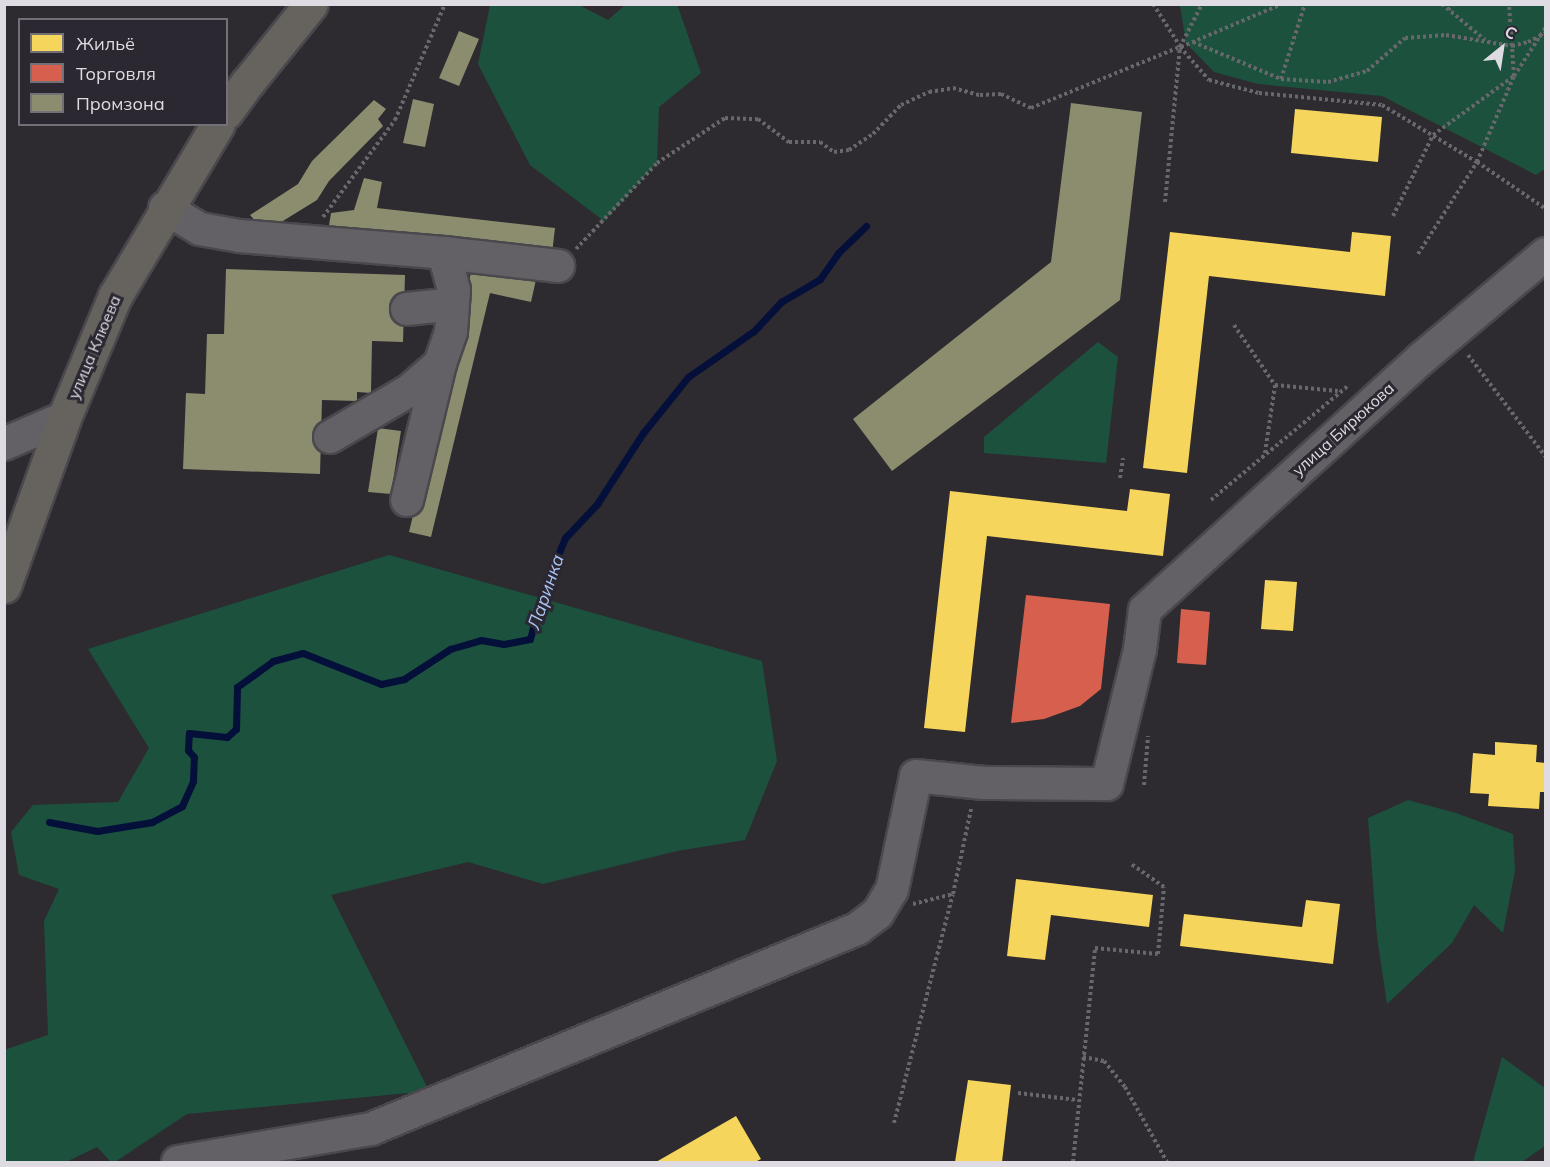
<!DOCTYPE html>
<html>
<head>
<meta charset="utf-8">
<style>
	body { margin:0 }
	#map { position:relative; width:1550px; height:1167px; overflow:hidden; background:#2d2a30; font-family:Mulish,sans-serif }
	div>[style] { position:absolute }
	.green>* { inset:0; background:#1c523d }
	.homes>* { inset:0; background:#f6d55c }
	.shops>* { inset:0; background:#d6604d }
	.industry>* { inset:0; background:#8c8c6e }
	.stream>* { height:7px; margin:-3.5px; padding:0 3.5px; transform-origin:3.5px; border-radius:3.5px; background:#040f3a }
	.path>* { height:4px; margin-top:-2px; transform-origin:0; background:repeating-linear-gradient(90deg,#68676b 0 3px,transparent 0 6px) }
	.roads { filter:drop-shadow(2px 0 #4a484c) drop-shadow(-2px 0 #4a484c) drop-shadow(0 2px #4a484c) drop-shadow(0 -2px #4a484c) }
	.minor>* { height:32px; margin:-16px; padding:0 16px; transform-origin:16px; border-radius:16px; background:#636165 }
	.major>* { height:33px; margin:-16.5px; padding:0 16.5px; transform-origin:16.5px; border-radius:16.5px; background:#66625e }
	span { translate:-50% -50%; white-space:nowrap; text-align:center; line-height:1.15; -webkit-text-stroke:6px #2c2832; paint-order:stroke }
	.street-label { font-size:16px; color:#dedce2 }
	.water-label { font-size:18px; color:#a9c6f6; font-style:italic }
	.frame { position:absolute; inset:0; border:6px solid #dedce2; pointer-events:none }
	.legend { position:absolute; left:18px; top:18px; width:210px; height:108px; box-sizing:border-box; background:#2c2832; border:2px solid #737078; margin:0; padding:8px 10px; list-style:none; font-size:18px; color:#dedce2 }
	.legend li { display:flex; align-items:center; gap:12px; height:30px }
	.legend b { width:30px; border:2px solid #737078 }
	.north { position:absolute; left:1472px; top:18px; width:60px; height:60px; -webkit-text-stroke:4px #2c2832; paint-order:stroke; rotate:30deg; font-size:16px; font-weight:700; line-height:24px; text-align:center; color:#dedce2 }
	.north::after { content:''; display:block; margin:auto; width:21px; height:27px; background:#dedce2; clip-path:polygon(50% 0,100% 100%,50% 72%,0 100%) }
</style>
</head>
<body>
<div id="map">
	<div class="green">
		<div style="clip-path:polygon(677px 4px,701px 73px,659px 107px,657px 163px,604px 221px,530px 165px,478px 64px,490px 5px,579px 5px,608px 20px,625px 5px)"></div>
		<div style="clip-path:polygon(1180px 5px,1545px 5px,1545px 169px,1536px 175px,1382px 96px,1258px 84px,1214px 72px,1186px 43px)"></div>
		<div style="clip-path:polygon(1098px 342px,1118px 357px,1106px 463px,984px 453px,984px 437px)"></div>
		<div style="clip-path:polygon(389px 555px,762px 661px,777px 761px,745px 840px,677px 851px,543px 884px,468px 862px,331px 895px,429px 1091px,187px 1114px,115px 1162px,111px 1162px,97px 1147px,66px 1162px,5px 1162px,4px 1050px,48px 1035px,44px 921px,59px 889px,19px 875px,11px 832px,33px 805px,118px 802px,149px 748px,88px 649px)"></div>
		<div style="clip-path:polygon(1408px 800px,1456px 813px,1513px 834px,1515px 871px,1503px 933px,1474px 905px,1452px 943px,1387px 1004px,1377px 937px,1368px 818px)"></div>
		<div style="clip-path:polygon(1502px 1057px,1545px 1088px,1545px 1146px,1522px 1162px,1473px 1162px)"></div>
	</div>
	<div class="homes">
		<div style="clip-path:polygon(1295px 109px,1382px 117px,1378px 162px,1291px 153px)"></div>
		<div style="clip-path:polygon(1170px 232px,1350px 252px,1352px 232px,1391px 236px,1385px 296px,1209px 276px,1187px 473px,1143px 468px)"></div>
		<div style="clip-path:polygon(1130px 489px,1170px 494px,1163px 556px,987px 536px,965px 732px,924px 728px,950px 491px,1127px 511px)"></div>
		<div style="clip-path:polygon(1265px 580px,1297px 582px,1293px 631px,1261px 629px)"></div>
		<div style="clip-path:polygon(1495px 742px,1537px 745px,1536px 762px,1546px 763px,1546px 792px,1540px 792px,1539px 809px,1488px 806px,1489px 794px,1470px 793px,1473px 753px,1495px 755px)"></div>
		<div style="clip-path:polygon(1016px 879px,1153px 895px,1149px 927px,1051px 915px,1045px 960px,1007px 956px)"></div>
		<div style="clip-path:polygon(1306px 900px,1340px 904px,1333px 964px,1180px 946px,1184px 914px,1302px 927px)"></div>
		<div style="clip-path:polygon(968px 1080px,1011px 1085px,1002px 1162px,955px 1162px)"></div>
		<div style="clip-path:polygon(736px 1116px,761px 1159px,755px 1162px,656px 1162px)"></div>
	</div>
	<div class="shops">
		<div style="clip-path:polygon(1026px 595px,1110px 604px,1101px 689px,1080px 706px,1044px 719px,1011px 723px)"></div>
		<div style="clip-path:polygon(1181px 609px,1210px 612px,1206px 665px,1177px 663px)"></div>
	</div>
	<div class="industry">
		<div style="clip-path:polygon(459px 31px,479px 39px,459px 86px,439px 78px)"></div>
		<div style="clip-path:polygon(413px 99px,434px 104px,425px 147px,403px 143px)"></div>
		<div style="clip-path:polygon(374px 100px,386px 109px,378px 119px,383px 126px,329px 181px,317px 200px,265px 232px,250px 215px,298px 184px,312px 161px)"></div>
		<div style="clip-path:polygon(1071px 103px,1142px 112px,1120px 300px,892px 471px,853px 419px,1051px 262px)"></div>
		<div style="clip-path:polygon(364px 178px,382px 182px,377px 208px,555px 228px,552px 254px,328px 232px,331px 213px,354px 210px)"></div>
		<div style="clip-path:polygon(474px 260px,537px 275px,531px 302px,490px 293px,431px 537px,409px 532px)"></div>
		<div style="clip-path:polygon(226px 269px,405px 275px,403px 342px,372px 341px,371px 393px,357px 392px,357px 401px,322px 400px,320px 474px,183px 469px,186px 393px,205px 394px,207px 334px,224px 334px)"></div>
		<div style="clip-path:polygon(378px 428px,401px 431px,391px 494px,368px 492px)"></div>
	</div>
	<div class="stream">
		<div style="left:49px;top:822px;width:49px;rotate:10.6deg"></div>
		<div style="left:97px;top:831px;width:56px;rotate:-9.3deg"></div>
		<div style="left:152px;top:822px;width:34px;rotate:-28deg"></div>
		<div style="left:182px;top:806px;width:27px;rotate:-66deg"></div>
		<div style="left:193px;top:781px;width:24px;rotate:-88deg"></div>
		<div style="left:194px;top:757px;width:9px;rotate:-131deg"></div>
		<div style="left:188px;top:750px;width:17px;rotate:-87deg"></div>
		<div style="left:189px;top:733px;width:38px;rotate:6deg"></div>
		<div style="left:227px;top:737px;width:12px;rotate:-42deg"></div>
		<div style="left:236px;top:729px;width:42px;rotate:-88.6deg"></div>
		<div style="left:237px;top:687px;width:44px;rotate:-35.8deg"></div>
		<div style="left:273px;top:661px;width:31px;rotate:-15deg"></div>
		<div style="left:303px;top:653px;width:84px;rotate:21.7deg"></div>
		<div style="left:381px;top:684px;width:24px;rotate:-12deg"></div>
		<div style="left:404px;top:679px;width:55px;rotate:-33.1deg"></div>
		<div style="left:450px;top:649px;width:32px;rotate:-16deg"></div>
		<div style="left:481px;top:640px;width:23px;rotate:10deg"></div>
		<div style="left:504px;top:644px;width:26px;rotate:-11deg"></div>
		<div style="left:530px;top:639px;width:48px;rotate:-75.4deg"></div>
		<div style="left:542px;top:593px;width:60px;rotate:-67.3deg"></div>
		<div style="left:565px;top:538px;width:47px;rotate:-46.7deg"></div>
		<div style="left:597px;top:504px;width:85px;rotate:-57.1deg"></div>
		<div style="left:643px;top:433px;width:72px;rotate:-51.2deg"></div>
		<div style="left:688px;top:377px;width:80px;rotate:-34.9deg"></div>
		<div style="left:754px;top:331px;width:40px;rotate:-47deg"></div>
		<div style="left:781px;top:302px;width:45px;rotate:-30.5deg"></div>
		<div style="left:820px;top:279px;width:32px;rotate:-55deg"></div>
		<div style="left:838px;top:253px;width:39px;rotate:-44deg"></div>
	</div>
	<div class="path">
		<div style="left:1153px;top:4px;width:50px;rotate:57.3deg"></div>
		<div style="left:1442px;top:4px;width:56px;rotate:39.9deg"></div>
		<div style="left:1448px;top:10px;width:8px;rotate:-50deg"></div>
		<div style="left:1193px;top:42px;width:95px;rotate:22.8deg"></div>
		<div style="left:1281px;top:79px;width:47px;rotate:3.7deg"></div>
		<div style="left:1328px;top:82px;width:41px;rotate:-15.8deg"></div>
		<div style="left:1367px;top:71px;width:50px;rotate:-41deg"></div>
		<div style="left:1405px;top:38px;width:41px;rotate:-4.2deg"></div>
		<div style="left:1446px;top:35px;width:67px;rotate:9.5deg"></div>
		<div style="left:1512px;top:46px;width:16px;rotate:-14deg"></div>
		<div style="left:1528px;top:42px;width:20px;rotate:-27deg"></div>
		<div style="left:1181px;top:47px;width:110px;rotate:-23.1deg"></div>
		<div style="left:1281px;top:79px;width:79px;rotate:-72.3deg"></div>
		<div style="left:1165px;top:202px;width:156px;rotate:-84.5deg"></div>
		<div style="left:1180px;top:47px;width:48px;rotate:-62.9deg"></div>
		<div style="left:1393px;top:216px;width:90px;rotate:-63.7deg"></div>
		<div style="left:1433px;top:135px;width:100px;rotate:-36.1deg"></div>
		<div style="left:1514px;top:76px;width:72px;rotate:-94deg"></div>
		<div style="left:323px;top:217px;width:121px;rotate:-53.4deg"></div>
		<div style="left:395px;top:120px;width:124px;rotate:-66.7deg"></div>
		<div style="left:576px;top:249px;width:118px;rotate:-46.7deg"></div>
		<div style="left:657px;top:163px;width:82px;rotate:-33.5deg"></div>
		<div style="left:725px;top:118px;width:33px;rotate:2deg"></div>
		<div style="left:758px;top:119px;width:39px;rotate:37deg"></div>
		<div style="left:789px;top:142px;width:31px"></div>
		<div style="left:820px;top:142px;width:17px;rotate:36deg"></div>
		<div style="left:834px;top:152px;width:15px;rotate:-8deg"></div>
		<div style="left:849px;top:150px;width:29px;rotate:-34deg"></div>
		<div style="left:873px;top:134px;width:40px;rotate:-46deg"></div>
		<div style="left:901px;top:105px;width:31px;rotate:-25deg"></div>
		<div style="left:929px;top:92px;width:24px;rotate:-9deg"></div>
		<div style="left:953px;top:88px;width:28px;rotate:15deg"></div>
		<div style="left:980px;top:95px;width:21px;rotate:-3deg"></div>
		<div style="left:1001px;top:94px;width:33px;rotate:25deg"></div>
		<div style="left:1031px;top:108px;width:161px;rotate:-22.3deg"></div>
		<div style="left:1180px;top:47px;width:44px;rotate:48.7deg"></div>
		<div style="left:1209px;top:80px;width:52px;rotate:14.6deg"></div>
		<div style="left:1259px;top:93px;width:124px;rotate:5.6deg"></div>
		<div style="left:1382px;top:105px;width:111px;rotate:31deg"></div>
		<div style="left:1477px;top:162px;width:83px;rotate:34.3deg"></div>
		<div style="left:1418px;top:254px;width:109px;rotate:-57.3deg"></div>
		<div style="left:1477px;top:162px;width:94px;rotate:-66.7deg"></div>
		<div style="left:1514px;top:76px;width:59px;rotate:-56.9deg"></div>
		<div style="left:1234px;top:325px;width:73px;rotate:55.7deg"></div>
		<div style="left:1275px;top:385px;width:63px;rotate:5.4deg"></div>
		<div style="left:1468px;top:355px;width:128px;rotate:52.6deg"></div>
		<div style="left:1265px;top:453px;width:69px;rotate:-81.6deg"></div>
		<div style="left:1120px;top:478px;width:20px;rotate:-81deg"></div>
		<div style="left:1211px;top:500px;width:180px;rotate:-39.8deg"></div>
		<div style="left:1144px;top:785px;width:49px;rotate:-85.3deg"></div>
		<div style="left:913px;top:904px;width:41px;rotate:-14deg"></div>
		<div style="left:1083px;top:1057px;width:21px;rotate:11deg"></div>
		<div style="left:1104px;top:1061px;width:33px;rotate:51deg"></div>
		<div style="left:1125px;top:1087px;width:86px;rotate:60.8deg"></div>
		<div style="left:1018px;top:1093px;width:60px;rotate:6.7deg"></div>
		<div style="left:894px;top:1123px;width:236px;rotate:-75.6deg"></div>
		<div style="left:953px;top:894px;width:87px;rotate:-78deg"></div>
		<div style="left:1073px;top:1162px;width:215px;rotate:-84.1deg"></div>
		<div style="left:1095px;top:948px;width:63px;rotate:5.4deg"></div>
		<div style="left:1158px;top:954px;width:67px;rotate:-84.9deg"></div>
		<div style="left:1164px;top:887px;width:42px;rotate:-144.8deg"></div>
	</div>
	<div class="roads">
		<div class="minor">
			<div style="left:165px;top:208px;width:41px;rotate:31deg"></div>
			<div style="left:200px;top:229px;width:40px;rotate:10deg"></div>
			<div style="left:239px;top:236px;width:206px;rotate:4.7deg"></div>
			<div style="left:444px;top:253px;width:38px;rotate:75deg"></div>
			<div style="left:454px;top:290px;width:42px;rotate:94.1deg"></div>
			<div style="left:451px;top:332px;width:34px;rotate:109deg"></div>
			<div style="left:440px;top:364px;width:140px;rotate:103.6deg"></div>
			<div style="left:444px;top:253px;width:115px;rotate:6.5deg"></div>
			<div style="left:407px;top:309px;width:46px;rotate:-6.2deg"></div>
			<div style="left:330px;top:437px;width:93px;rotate:-30.4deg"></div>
			<div style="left:410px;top:390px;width:40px;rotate:-41deg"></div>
			<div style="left:4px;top:444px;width:65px;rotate:-23.4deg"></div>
			<div style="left:178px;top:1162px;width:196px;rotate:-9.7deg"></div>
			<div style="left:371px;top:1129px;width:526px;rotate:-22.37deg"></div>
			<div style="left:857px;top:929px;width:26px;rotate:-37deg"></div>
			<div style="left:878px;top:913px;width:27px;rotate:-59deg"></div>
			<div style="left:892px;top:890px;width:116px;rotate:-78.1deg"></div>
			<div style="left:916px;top:776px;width:68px;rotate:5.9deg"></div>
			<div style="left:984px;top:783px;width:123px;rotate:0.5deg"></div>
			<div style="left:1107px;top:784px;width:138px;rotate:-76.2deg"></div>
			<div style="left:1140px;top:650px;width:40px;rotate:-82.9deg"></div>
			<div style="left:1145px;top:610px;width:374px;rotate:-42.3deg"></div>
			<div style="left:1422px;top:358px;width:162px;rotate:-40deg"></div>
		</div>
		<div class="major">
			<div style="left:226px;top:112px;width:37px;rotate:-54deg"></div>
			<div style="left:248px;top:82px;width:100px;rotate:-51.1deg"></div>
			<div style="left:4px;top:586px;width:178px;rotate:-70.3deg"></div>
			<div style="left:64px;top:418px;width:132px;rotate:-67.3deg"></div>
			<div style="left:115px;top:296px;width:200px;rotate:-59.1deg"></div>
		</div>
	</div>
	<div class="street-label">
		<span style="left:94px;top:347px;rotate:-67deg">улица Клюева</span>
		<span style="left:1343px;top:429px;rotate:-42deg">улица Бирюкова</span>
	</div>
	<div class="water-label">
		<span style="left:546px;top:592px;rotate:-71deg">Ларинка</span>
	</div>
	<div class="frame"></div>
	<ul class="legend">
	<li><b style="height:16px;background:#f6d55c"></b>Жильё</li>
	<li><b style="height:16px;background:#d6604d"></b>Торговля</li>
	<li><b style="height:16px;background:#8c8c6e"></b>Промзона</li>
	</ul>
	<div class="north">С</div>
</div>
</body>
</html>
